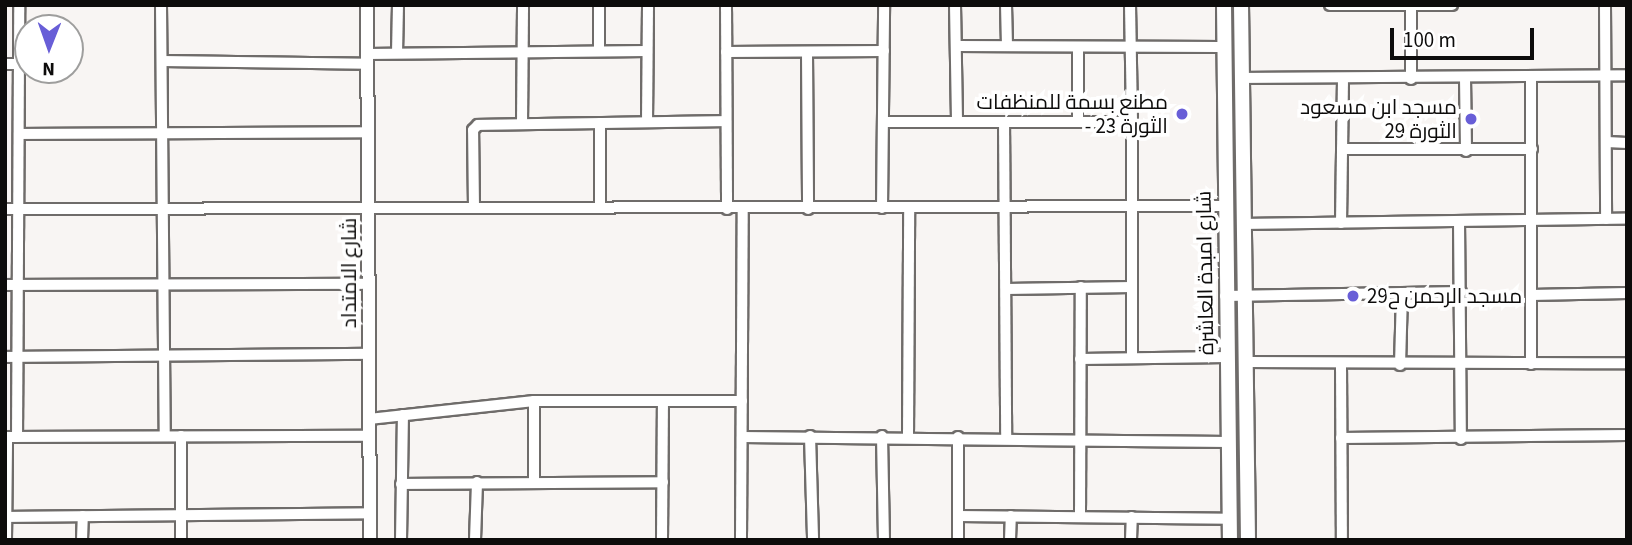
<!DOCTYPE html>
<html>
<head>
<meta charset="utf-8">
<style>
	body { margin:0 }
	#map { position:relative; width:1632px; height:545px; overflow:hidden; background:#f8f5f3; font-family:"Source Sans 3",Cairo,sans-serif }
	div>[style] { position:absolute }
	.roads { filter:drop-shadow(2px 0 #6f6c6a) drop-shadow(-2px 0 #6f6c6a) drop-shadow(0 2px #6f6c6a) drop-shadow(0 -2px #6f6c6a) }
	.minor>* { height:10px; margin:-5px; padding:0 5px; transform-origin:5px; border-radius:5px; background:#fff }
	.tertiary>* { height:12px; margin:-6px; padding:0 6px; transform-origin:6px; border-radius:6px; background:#fff }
	.secondary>* { height:14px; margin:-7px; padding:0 7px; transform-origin:7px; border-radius:7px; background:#fff }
	.dots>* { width:19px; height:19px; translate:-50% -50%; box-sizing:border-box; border:4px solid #fff; border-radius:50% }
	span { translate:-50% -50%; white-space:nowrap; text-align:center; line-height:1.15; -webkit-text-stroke:7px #fff; paint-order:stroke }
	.poi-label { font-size:21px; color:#0d0c0b }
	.right { translate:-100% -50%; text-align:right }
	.left { translate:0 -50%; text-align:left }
	.street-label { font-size:21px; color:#0d0c0b }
	.frame { position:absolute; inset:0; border:7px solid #0d0c0b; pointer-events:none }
	.north { position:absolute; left:14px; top:14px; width:70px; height:70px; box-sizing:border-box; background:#fff; border:2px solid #9e9e9d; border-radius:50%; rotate:181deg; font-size:19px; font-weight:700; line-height:28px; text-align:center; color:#0d0c0b }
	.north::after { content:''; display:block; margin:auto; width:24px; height:32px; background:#685ed7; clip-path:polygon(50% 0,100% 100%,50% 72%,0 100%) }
	.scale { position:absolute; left:1390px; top:28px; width:144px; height:32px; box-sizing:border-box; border:4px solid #0d0c0b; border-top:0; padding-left:9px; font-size:21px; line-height:24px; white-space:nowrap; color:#0d0c0b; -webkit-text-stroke:5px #fff; paint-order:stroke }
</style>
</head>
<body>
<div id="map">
	<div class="roads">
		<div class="minor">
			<div style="left:161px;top:5px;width:431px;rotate:89.5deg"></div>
			<div style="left:726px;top:5px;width:204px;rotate:89.7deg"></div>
			<div style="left:955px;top:5px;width:117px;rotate:89deg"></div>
			<div style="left:1006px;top:5px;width:41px;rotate:88.6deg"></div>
			<div style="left:1130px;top:5px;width:117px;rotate:89deg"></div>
			<div style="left:1330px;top:5px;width:122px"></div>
			<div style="left:1605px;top:5px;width:214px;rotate:89.7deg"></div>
			<div style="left:1411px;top:7px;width:72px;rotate:90deg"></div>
			<div style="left:956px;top:46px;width:266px;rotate:0.2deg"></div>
			<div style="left:1078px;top:47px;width:75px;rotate:90deg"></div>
			<div style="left:599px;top:51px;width:46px;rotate:-90deg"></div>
			<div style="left:726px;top:52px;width:158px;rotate:-0.4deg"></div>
			<div style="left:397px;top:53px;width:48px;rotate:-88.8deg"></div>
			<div style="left:807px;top:53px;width:156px;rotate:89.6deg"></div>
			<div style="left:367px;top:54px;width:280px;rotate:-0.6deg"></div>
			<div style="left:162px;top:61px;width:205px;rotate:0.8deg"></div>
			<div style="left:5px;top:64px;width:14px"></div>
			<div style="left:1531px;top:77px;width:287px;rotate:90deg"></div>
			<div style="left:1242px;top:78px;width:385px;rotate:-0.4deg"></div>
			<div style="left:1465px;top:78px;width:73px;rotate:89.2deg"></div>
			<div style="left:647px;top:122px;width:117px;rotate:-89.5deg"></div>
			<div style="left:883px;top:122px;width:249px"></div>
			<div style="left:1132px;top:122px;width:236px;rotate:90deg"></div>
			<div style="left:1004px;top:122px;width:316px;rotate:89.6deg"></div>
			<div style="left:600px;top:123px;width:85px;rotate:90deg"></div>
			<div style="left:522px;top:124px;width:119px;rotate:-89.5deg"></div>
			<div style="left:19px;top:134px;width:349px;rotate:-0.3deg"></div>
			<div style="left:1607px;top:142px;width:20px;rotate:3deg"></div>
			<div style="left:1342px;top:149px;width:190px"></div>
			<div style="left:474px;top:207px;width:77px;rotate:-90.7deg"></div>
			<div style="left:473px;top:130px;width:7px;rotate:-45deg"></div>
			<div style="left:478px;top:125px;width:248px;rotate:-0.9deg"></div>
			<div style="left:882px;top:208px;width:203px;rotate:-89.4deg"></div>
			<div style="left:5px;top:209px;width:1219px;rotate:-0.14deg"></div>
			<div style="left:1459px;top:221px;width:218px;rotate:89.5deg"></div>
			<div style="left:1341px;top:223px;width:143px;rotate:-89.2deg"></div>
			<div style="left:1246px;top:224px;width:381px;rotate:-0.8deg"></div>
			<div style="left:5px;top:285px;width:363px;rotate:-0.2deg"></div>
			<div style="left:1006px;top:289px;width:126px;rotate:-0.9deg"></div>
			<div style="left:1531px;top:295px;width:96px;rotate:-1.2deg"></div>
			<div style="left:1225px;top:296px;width:236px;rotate:-1deg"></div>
			<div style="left:5px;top:357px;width:364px;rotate:-0.5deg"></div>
			<div style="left:1080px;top:359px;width:147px;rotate:-0.8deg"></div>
			<div style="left:1246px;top:362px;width:381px;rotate:0.2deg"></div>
			<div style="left:1341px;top:365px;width:175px;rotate:89.7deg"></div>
			<div style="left:1400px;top:365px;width:72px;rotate:-88.4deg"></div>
			<div style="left:369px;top:419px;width:166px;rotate:-6.2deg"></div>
			<div style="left:534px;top:401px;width:208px"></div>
			<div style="left:181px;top:436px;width:104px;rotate:90deg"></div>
			<div style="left:810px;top:436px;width:104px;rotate:88.3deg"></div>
			<div style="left:882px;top:436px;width:104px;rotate:88.9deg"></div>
			<div style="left:908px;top:436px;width:228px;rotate:-89.7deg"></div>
			<div style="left:5px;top:437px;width:364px;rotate:-0.2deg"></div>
			<div style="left:17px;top:437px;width:432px;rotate:-89.7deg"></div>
			<div style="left:742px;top:437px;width:487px;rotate:0.6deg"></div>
			<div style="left:958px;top:437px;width:103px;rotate:90deg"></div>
			<div style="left:1341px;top:438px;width:286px;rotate:-0.6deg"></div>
			<div style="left:534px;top:482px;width:81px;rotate:-90deg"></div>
			<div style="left:401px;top:484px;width:262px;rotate:-0.4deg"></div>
			<div style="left:958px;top:516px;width:271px;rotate:0.6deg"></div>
			<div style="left:6px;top:517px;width:364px;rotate:-0.6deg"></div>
			<div style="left:1080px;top:517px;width:230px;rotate:-89.8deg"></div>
			<div style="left:6px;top:540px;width:103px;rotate:-89.4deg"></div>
			<div style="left:82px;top:540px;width:24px;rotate:-88deg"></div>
			<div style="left:401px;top:540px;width:125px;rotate:-89.1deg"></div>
			<div style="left:475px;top:540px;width:58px;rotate:-88deg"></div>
			<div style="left:662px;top:540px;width:139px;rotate:-89.6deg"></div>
			<div style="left:741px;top:540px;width:331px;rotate:-89.7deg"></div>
			<div style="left:1010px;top:540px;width:24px;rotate:-88deg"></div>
			<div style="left:1131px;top:540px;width:23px;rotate:-88deg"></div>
		</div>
		<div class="tertiary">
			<div style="left:367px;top:5px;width:535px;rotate:89.68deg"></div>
		</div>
		<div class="secondary">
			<div style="left:1224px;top:5px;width:535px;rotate:89.36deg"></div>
			<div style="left:1241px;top:5px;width:535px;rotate:89.25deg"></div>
		</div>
	</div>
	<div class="dots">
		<div style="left:1182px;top:114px;background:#685ed7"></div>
		<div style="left:1471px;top:119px;background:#685ed7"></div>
		<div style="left:1353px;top:296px;background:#685ed7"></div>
	</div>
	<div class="poi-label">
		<span class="right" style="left:1168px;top:114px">مطنع بسمة للمنظفات<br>- الثورة 23</span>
		<span class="right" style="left:1457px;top:119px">مسجد ابن مسعود<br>الثورة 29</span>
		<span class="left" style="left:1367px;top:296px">مسجد الرحمن ح29</span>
	</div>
	<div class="street-label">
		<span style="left:349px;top:273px;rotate:-90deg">شارع الامتداد</span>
		<span style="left:1205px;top:273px;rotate:-91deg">شارع امبدة العاشرة</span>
	</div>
	<div class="frame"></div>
	<div class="north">N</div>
	<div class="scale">100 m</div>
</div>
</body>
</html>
